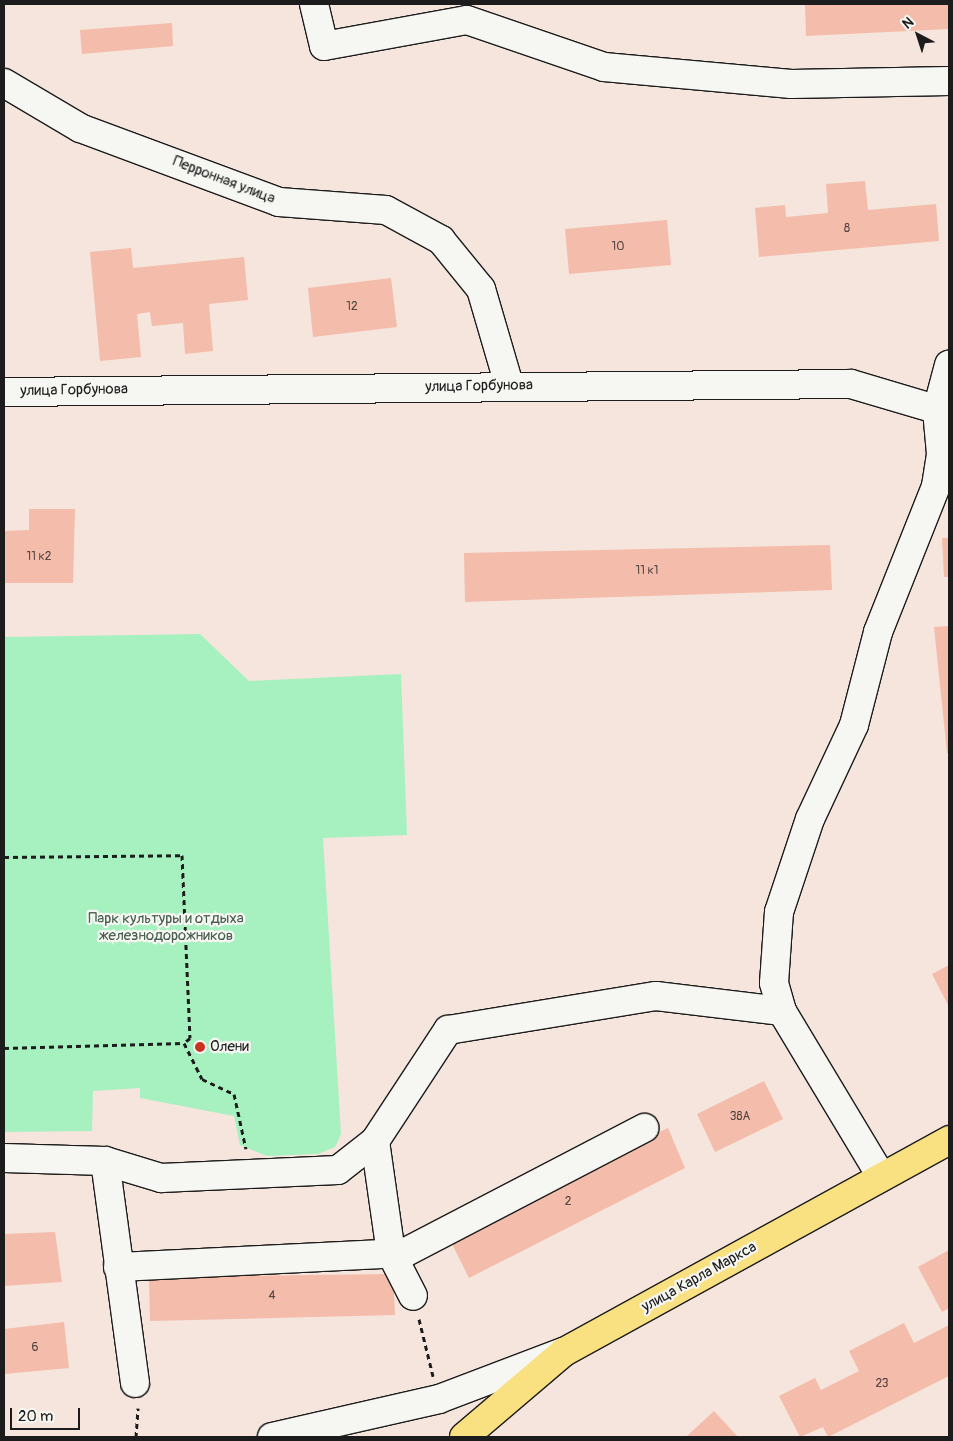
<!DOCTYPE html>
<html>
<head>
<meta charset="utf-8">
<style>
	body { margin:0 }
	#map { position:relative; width:953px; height:1441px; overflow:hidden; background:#f5e5dc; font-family:Pangolin,sans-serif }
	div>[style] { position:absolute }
	.green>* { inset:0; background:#a7f1c0 }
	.building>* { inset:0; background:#f4bcaa }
	.path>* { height:3px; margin-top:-1.5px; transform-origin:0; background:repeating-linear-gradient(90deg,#1c1c1c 0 5px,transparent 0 9px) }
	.roads { filter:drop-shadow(1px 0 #1c1c1c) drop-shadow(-1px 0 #1c1c1c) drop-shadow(0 1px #1c1c1c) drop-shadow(0 -1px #1c1c1c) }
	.minor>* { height:28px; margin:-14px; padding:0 14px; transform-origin:14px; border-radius:14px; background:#f6f6f2 }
	.major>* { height:28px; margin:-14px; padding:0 14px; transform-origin:14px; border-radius:14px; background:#f9e181 }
	.dots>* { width:14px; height:14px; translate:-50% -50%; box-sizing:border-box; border:2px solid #f6f6f2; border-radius:50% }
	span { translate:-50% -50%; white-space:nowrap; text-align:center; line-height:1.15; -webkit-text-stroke:4.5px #f6f6f2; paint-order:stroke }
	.number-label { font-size:12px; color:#524440 }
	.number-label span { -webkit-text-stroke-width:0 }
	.street-label { font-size:15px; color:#1c1c1c }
	.park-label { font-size:15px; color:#465c4d }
	.poi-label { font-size:15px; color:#1c1c1c }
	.left { translate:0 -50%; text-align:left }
	.frame { position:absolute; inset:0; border:5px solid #1c1c1c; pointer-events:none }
	.north { position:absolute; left:893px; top:10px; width:50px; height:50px; -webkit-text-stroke:4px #f6f6f2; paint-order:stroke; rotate:320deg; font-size:14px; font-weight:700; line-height:20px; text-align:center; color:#1c1c1c }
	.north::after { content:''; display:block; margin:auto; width:18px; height:22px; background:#1c1c1c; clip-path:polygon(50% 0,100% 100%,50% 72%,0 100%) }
	.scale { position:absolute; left:10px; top:1408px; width:70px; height:22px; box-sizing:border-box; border:2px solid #1c1c1c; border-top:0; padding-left:6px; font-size:15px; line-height:18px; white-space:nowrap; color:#1c1c1c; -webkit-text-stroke:4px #f6f6f2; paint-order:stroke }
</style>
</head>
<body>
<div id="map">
	<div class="green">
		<div style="clip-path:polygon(200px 634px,249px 681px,401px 674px,407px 835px,323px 838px,341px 1134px,335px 1147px,318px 1154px,267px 1156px,240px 1145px,234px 1116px,140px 1098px,140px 1088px,93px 1091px,92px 1131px,4px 1132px,4px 637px)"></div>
	</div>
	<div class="building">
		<div style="clip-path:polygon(805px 4px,949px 4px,949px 29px,806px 36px)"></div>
		<div style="clip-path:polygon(172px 23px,173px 46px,82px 54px,80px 30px)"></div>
		<div style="clip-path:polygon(865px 181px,868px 210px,936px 204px,939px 241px,759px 257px,755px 208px,785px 205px,786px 217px,828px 213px,826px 184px)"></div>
		<div style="clip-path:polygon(667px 220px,671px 265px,569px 274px,565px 229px)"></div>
		<div style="clip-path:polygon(131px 248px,133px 268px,244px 257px,248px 300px,209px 304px,213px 351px,185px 354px,183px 323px,152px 326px,150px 312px,137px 314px,141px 357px,100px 361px,90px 252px)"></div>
		<div style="clip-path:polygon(391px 278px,397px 327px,313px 337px,308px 288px)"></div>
		<div style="clip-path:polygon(29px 509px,75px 509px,73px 583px,4px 583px,4px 531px,29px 530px)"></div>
		<div style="clip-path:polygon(942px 538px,949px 538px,949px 577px,944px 577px)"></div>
		<div style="clip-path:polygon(830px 545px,832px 590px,465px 602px,464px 553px)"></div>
		<div style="clip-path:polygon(949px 626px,949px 753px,947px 753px,934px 627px)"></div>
		<div style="clip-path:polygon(949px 965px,949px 1007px,932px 974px)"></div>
		<div style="clip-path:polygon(764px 1081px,783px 1119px,715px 1152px,697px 1114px)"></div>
		<div style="clip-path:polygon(668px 1128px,685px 1168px,469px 1278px,448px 1236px)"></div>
		<div style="clip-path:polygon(55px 1232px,62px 1282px,4px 1286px,4px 1234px)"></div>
		<div style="clip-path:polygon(949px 1250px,949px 1308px,942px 1312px,918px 1267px)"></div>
		<div style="clip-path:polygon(393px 1274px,395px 1315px,150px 1321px,149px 1277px)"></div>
		<div style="clip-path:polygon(64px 1322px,69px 1368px,4px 1374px,4px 1329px)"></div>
		<div style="clip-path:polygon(904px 1323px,914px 1343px,949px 1325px,949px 1376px,828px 1437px,823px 1427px,800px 1437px,779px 1396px,815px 1378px,821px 1390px,859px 1371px,849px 1351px)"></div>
		<div style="clip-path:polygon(714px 1411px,738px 1437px,686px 1437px)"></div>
	</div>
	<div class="path">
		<div style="left:4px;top:857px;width:178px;rotate:-0.6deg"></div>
		<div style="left:182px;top:855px;width:183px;rotate:87.5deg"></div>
		<div style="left:190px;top:1038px;width:8px;rotate:140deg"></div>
		<div style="left:4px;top:1048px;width:180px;rotate:-1.6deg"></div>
		<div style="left:184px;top:1043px;width:40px;rotate:63.4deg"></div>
		<div style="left:202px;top:1079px;width:35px;rotate:25deg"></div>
		<div style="left:234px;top:1094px;width:56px;rotate:77.7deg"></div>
		<div style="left:419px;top:1319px;width:59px;rotate:76.2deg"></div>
		<div style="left:136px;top:1437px;width:29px;rotate:-86deg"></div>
	</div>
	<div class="roads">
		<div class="minor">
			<div style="left:314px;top:4px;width:43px;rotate:76.6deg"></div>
			<div style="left:324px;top:46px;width:145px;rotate:-10.3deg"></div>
			<div style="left:467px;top:20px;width:145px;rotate:18.9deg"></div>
			<div style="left:604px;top:67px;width:188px;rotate:5.2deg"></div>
			<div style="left:791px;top:84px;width:158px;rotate:-1.1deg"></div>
			<div style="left:4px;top:83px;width:88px;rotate:30.6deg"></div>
			<div style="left:80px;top:128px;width:212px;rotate:20.4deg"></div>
			<div style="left:279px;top:202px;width:107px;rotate:4.3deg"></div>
			<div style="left:386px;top:210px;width:63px;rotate:28.6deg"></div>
			<div style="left:441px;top:240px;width:63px;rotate:50.8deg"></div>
			<div style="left:481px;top:289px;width:100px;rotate:73.7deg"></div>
			<div style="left:4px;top:392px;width:847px;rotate:-0.54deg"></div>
			<div style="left:851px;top:384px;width:102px;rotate:16.5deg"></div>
			<div style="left:375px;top:1141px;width:113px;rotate:81.9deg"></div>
			<div style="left:391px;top:1253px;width:48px;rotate:62.9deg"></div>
			<div style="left:4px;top:1158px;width:101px;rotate:1.7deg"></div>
			<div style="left:105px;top:1161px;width:59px;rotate:16.9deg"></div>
			<div style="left:161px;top:1178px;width:177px;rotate:-2.6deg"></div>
			<div style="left:338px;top:1170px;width:47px;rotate:-38.1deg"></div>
			<div style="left:375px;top:1141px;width:133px;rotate:-56.7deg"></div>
			<div style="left:448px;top:1030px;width:211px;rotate:-9.3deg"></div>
			<div style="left:656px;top:996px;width:127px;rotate:6.8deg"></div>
			<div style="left:105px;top:1161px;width:224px;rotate:82.3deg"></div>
			<div style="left:881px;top:1176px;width:192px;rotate:-121deg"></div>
			<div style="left:782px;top:1011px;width:29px;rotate:-106deg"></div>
			<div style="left:774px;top:983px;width:71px;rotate:-86deg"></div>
			<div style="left:779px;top:912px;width:98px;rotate:-71.6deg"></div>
			<div style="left:810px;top:819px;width:104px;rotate:-64.9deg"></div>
			<div style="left:854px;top:725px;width:96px;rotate:-75.5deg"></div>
			<div style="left:878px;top:632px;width:157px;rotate:-68.3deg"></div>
			<div style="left:936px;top:486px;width:32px;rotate:-81deg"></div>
			<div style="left:941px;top:454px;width:44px;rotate:-95.2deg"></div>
			<div style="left:937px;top:410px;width:47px;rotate:-75.1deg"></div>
			<div style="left:118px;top:1267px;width:286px;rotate:-2.8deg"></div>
			<div style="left:404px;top:1253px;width:271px;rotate:-27.5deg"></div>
			<div style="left:272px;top:1437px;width:171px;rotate:-12.8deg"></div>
			<div style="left:439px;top:1399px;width:133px;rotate:-20.8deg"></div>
		</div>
		<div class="major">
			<div style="left:464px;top:1437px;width:131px;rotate:-40.4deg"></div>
			<div style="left:564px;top:1352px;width:440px;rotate:-28.8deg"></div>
		</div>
	</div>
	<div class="dots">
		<div style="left:200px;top:1047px;background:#c8321e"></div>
	</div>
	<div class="number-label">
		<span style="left:847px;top:229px">8</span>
		<span style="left:618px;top:247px">10</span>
		<span style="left:352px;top:307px">12</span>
		<span style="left:39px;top:557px">11 к2</span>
		<span style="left:647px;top:571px">11 к1</span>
		<span style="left:740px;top:1117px">38А</span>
		<span style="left:568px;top:1202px">2</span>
		<span style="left:272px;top:1296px">4</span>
		<span style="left:35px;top:1348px">6</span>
		<span style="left:882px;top:1384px">23</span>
	</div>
	<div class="street-label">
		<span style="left:224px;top:180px;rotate:21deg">Перронная улица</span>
		<span style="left:479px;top:386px;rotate:-1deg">улица Горбунова</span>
		<span style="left:74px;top:390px;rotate:-1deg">улица Горбунова</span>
		<span style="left:699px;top:1277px;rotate:-29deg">улица Карла Маркса</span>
	</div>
	<div class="park-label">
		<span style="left:166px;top:927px">Парк культуры и отдыха<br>железнодорожников</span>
	</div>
	<div class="poi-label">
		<span class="left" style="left:210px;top:1047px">Олени</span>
	</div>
	<div class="frame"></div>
	<div class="north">N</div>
	<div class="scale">20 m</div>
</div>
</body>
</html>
